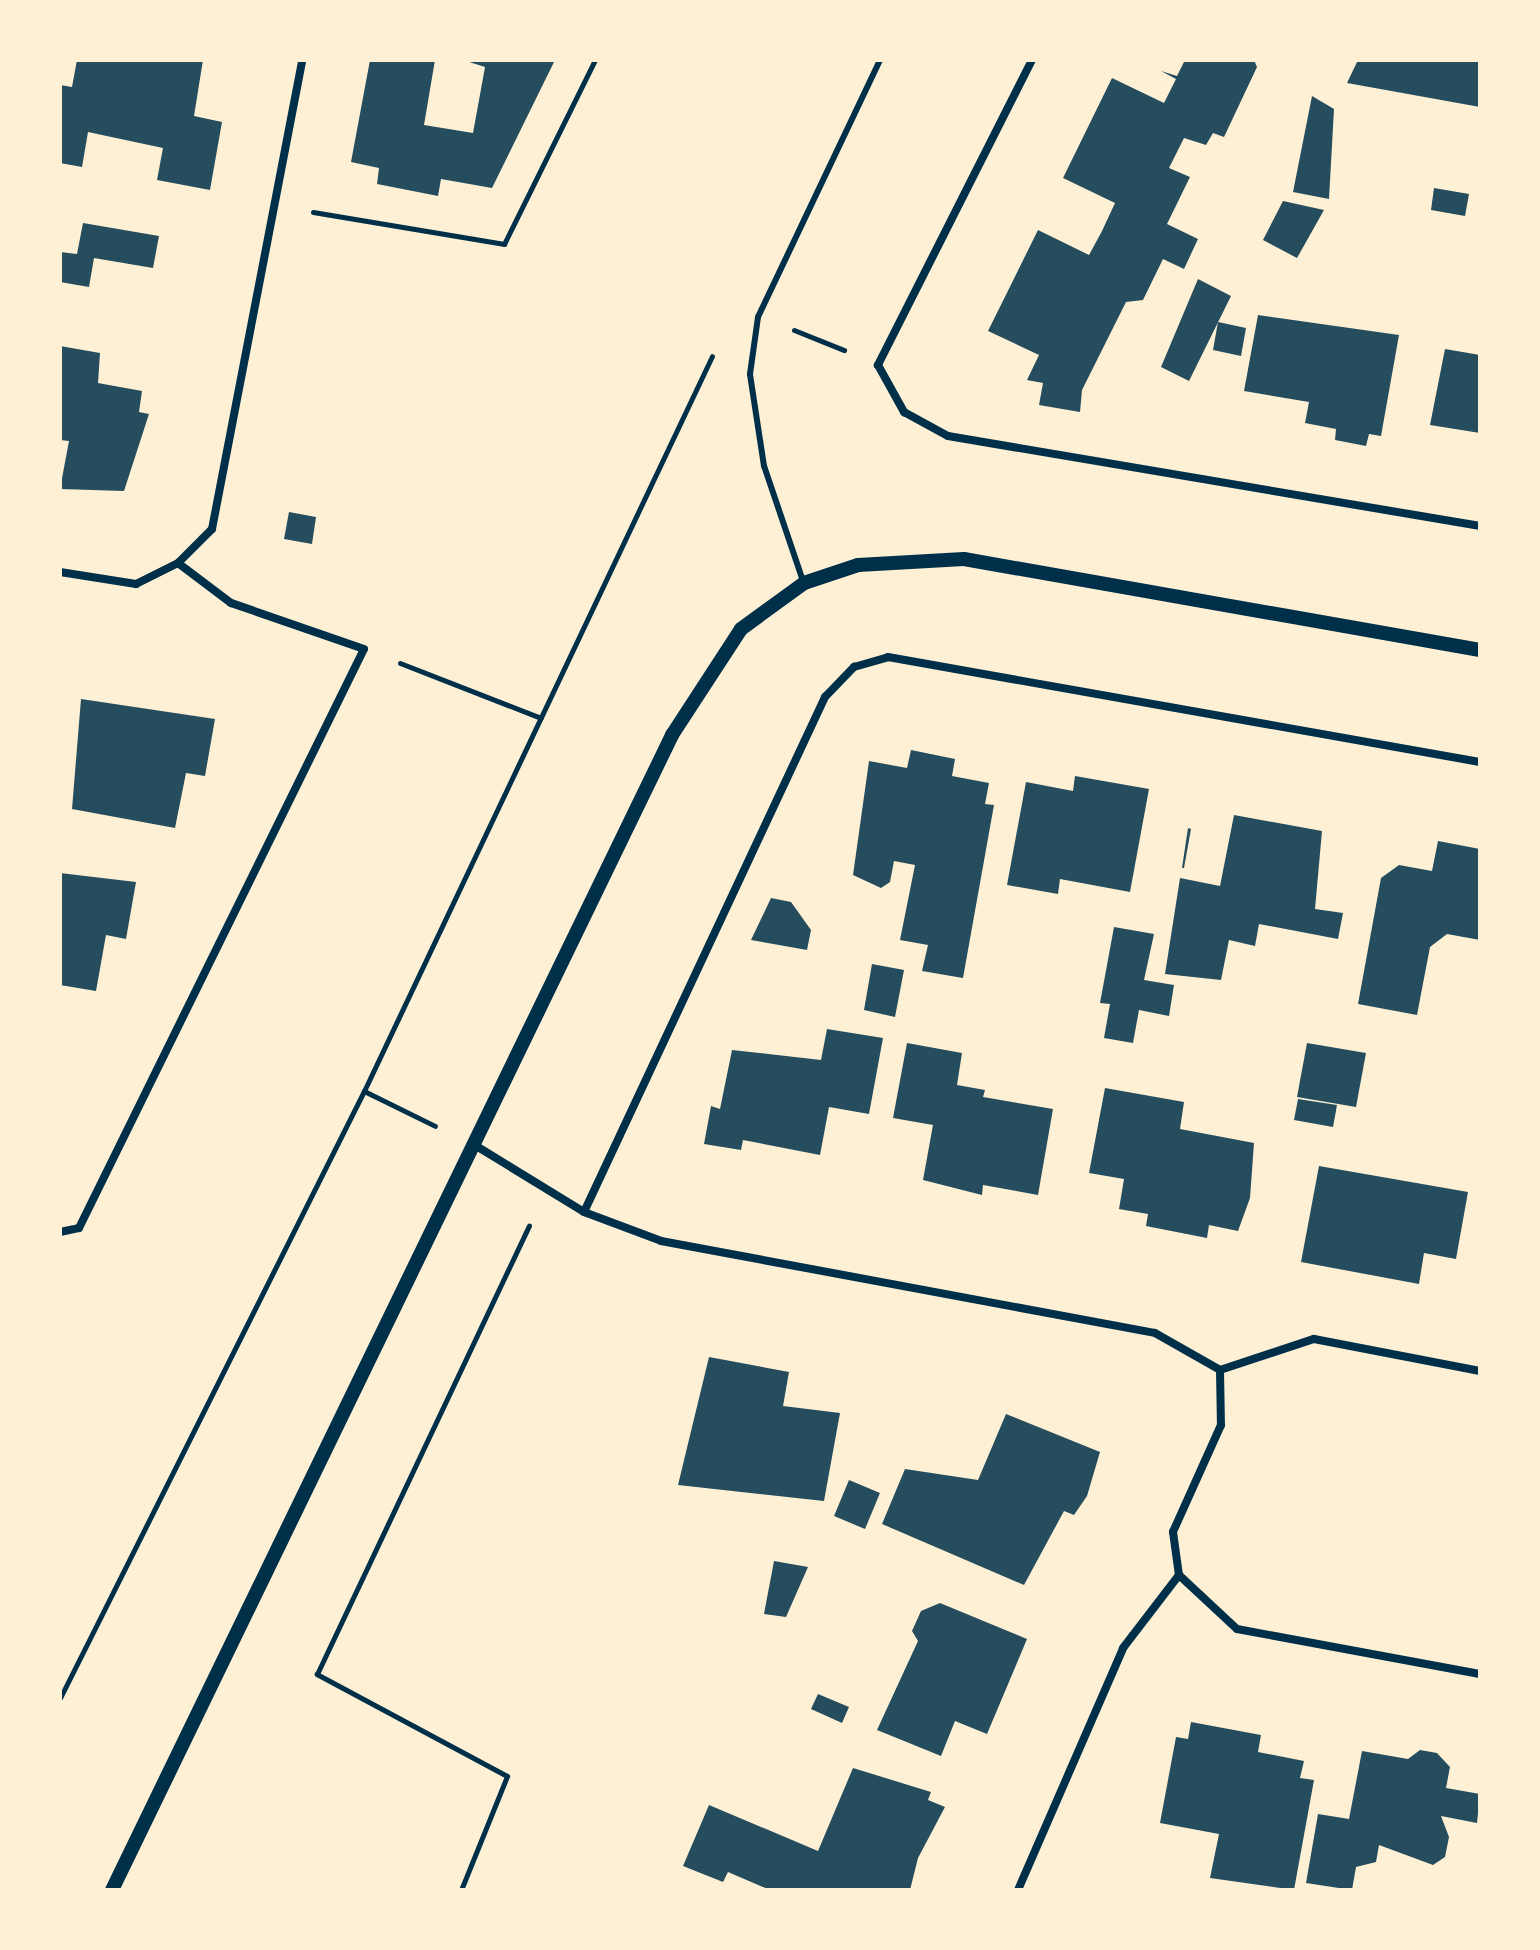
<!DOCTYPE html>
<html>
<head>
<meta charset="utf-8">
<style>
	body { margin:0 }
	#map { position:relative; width:1540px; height:1950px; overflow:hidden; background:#fdf0d5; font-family:Cabin,sans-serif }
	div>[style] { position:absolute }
	.building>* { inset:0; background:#264d5e }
	.path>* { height:5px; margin:-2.5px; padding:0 2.5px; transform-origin:2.5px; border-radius:2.5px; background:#003049 }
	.service>* { height:6px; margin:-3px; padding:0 3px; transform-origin:3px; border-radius:3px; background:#003049 }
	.minor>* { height:8px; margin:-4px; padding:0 4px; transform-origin:4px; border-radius:4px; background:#003049 }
	.tertiary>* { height:14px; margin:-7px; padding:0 7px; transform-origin:7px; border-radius:7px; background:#003049 }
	span { translate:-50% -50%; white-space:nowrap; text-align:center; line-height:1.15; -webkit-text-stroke:7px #fdf0d5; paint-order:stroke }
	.frame { position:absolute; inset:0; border:62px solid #fdf0d5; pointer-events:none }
</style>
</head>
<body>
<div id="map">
	<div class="building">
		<div style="clip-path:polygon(77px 60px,203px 60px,194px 116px,222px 122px,210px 190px,157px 180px,163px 148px,88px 132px,82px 167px,60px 163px,60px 85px,72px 87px)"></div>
		<div style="clip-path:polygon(370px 60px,435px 60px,424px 125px,473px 133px,485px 67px,463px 60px,555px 60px,492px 188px,441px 179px,438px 196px,377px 184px,379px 168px,351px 162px)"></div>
		<div style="clip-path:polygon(1185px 60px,1254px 60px,1257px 67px,1224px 137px,1213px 133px,1206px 145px,1184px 138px,1169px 168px,1190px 177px,1167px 224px,1198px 239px,1184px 269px,1163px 259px,1143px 300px,1126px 302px,1082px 390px,1080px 412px,1039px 405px,1043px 383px,1027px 380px,1039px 355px,988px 331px,1038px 230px,1089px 255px,1102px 231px,1115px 203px,1063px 178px,1112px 78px,1164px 103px,1176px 79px,1161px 71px,1177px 76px)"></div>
		<div style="clip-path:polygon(1358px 60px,1480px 60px,1480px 107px,1347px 83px)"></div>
		<div style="clip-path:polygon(1312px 96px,1334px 109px,1329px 199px,1293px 192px)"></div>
		<div style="clip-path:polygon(1434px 188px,1469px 194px,1465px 216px,1431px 210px)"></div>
		<div style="clip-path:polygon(1283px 201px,1324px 210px,1297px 258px,1263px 240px)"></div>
		<div style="clip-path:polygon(83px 223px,159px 236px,153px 268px,94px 258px,89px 287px,60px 282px,60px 252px,77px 254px)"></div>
		<div style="clip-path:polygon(1198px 279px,1231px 296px,1189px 381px,1161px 367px)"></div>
		<div style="clip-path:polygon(1258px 315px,1399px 335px,1381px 436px,1369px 434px,1366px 446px,1335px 440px,1336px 429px,1305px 423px,1309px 402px,1244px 391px)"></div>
		<div style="clip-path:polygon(1218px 322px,1246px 328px,1241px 356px,1213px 350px)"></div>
		<div style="clip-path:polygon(60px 346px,100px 353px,98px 383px,142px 391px,139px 412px,149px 414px,124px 491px,60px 489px,69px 441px,60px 440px)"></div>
		<div style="clip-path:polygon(1445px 349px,1480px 355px,1480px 433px,1430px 425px)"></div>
		<div style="clip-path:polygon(289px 512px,316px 517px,312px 544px,284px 539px)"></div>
		<div style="clip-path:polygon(81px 699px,215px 719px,205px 776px,186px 773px,175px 828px,72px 809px)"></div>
		<div style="clip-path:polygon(911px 750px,955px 759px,952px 776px,989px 783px,985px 804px,994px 805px,963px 978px,922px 971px,928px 945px,900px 940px,915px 865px,894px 861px,890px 882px,881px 888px,853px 875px,869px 761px,907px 768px)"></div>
		<div style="clip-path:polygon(1075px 776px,1149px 789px,1130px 892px,1060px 879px,1058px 894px,1007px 885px,1026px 782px,1073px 791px)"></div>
		<div style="clip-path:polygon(1234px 815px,1322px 831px,1315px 909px,1343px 913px,1338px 939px,1259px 924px,1255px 946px,1229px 940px,1221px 980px,1165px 974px,1180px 878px,1220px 886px)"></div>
		<div style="clip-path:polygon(1188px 828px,1191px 829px,1184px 868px,1182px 868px)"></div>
		<div style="clip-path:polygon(1438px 841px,1480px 849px,1480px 940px,1447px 934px,1430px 947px,1417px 1015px,1358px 1004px,1381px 878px,1399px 865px,1432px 871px)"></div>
		<div style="clip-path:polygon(60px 873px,136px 882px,126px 939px,106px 935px,96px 991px,60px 985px)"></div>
		<div style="clip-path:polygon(771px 898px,791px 902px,811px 930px,807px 950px,751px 940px)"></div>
		<div style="clip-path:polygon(1114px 927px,1154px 934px,1144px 980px,1174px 985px,1169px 1016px,1139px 1010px,1133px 1043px,1104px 1038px,1110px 1004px,1100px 1003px)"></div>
		<div style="clip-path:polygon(872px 964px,904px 970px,895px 1017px,864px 1010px)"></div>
		<div style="clip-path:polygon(827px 1029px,883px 1038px,869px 1114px,829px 1107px,820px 1155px,743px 1140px,741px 1150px,704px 1144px,711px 1106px,720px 1109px,732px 1050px,821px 1060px)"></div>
		<div style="clip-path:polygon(907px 1043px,962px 1053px,957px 1085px,985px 1090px,983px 1097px,1053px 1109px,1038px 1195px,983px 1185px,982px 1195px,923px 1180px,933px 1125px,893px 1118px)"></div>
		<div style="clip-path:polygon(1307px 1043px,1366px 1053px,1356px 1107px,1297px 1097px)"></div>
		<div style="clip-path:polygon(1105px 1088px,1184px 1102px,1180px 1129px,1254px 1143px,1250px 1198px,1238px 1231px,1209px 1225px,1207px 1238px,1146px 1226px,1148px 1214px,1119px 1209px,1124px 1179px,1089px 1173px)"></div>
		<div style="clip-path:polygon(1298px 1099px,1337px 1105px,1333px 1127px,1294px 1120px)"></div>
		<div style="clip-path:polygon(1319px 1166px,1468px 1192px,1456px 1259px,1424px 1253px,1419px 1284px,1301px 1262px)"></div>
		<div style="clip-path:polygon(709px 1357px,789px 1372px,783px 1406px,840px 1413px,824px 1501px,678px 1485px)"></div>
		<div style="clip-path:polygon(1006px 1414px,1100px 1452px,1087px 1496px,1074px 1515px,1064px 1511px,1024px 1585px,882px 1524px,905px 1469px,978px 1480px)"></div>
		<div style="clip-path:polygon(849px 1480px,880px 1493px,865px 1529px,834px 1516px)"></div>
		<div style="clip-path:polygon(774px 1561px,808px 1567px,786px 1617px,764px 1614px)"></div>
		<div style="clip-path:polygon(940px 1603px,1027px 1639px,987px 1734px,955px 1721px,941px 1756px,877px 1730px,918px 1641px,912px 1631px,921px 1611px)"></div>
		<div style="clip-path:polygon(818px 1694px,849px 1707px,842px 1723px,811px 1709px)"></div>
		<div style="clip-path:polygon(1191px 1722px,1261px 1735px,1258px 1752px,1304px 1761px,1300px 1778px,1314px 1780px,1294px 1890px,1210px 1878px,1219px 1834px,1160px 1823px,1176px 1737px,1188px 1739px)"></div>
		<div style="clip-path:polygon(1420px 1750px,1437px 1753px,1450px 1767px,1446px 1788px,1480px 1794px,1477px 1823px,1441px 1816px,1449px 1837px,1445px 1857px,1433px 1865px,1379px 1845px,1376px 1862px,1356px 1867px,1352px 1890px,1306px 1883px,1318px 1814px,1349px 1819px,1362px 1751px,1408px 1759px)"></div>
		<div style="clip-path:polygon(853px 1768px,931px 1792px,928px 1800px,945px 1807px,918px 1858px,910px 1890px,770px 1890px,728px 1872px,723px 1882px,683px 1866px,709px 1805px,818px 1851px)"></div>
	</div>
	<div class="path">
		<div style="left:313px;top:212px;width:194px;rotate:9.5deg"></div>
		<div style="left:504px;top:244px;width:205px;rotate:-63.7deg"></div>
		<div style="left:794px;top:330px;width:54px;rotate:21.8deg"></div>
		<div style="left:400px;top:663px;width:151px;rotate:21.3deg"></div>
		<div style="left:364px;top:1091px;width:79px;rotate:26.2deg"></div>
		<div style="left:60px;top:1698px;width:679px;rotate:-63.4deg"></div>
		<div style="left:364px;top:1091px;width:813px;rotate:-64.66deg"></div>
		<div style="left:461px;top:1890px;width:123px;rotate:-68deg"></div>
		<div style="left:507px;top:1776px;width:216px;rotate:-151.8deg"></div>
		<div style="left:317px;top:1674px;width:496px;rotate:-64.7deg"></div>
	</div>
	<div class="service">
		<div style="left:803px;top:581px;width:121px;rotate:-108.7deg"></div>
		<div style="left:764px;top:466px;width:93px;rotate:-98.7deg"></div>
		<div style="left:750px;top:374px;width:58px;rotate:-82deg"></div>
		<div style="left:758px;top:317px;width:284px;rotate:-64.6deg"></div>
	</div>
	<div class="minor">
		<div style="left:1032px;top:60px;width:342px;rotate:116.8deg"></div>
		<div style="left:878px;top:365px;width:54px;rotate:61deg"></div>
		<div style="left:904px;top:412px;width:50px;rotate:28.6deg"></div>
		<div style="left:948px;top:436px;width:540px;rotate:9.6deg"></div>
		<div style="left:60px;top:572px;width:77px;rotate:9deg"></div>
		<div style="left:136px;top:584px;width:47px;rotate:-26.6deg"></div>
		<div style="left:178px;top:563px;width:48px;rotate:-45deg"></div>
		<div style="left:212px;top:529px;width:478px;rotate:-79.1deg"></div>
		<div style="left:473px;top:1144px;width:130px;rotate:31.5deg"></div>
		<div style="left:584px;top:1212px;width:82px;rotate:20.6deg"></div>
		<div style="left:661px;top:1241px;width:502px;rotate:10.55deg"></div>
		<div style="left:1155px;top:1333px;width:75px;rotate:29.6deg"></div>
		<div style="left:1220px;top:1370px;width:55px;rotate:89deg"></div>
		<div style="left:1221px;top:1425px;width:117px;rotate:114.2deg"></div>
		<div style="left:1173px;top:1532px;width:43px;rotate:82.1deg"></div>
		<div style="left:1179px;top:1575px;width:79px;rotate:43deg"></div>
		<div style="left:1237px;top:1629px;width:247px;rotate:10.5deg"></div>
		<div style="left:584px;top:1212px;width:569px;rotate:-64.92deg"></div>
		<div style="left:825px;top:697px;width:42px;rotate:-46deg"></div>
		<div style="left:854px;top:667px;width:35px;rotate:-16deg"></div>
		<div style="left:888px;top:657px;width:601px;rotate:10.06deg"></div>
		<div style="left:60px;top:1232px;width:19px;rotate:-12deg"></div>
		<div style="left:79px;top:1228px;width:645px;rotate:-63.79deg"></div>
		<div style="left:364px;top:649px;width:141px;rotate:-160.9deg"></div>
		<div style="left:231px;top:603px;width:66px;rotate:-143deg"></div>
		<div style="left:1220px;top:1370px;width:99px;rotate:-18.3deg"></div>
		<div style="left:1314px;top:1339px;width:169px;rotate:10.9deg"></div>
		<div style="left:1018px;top:1890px;width:264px;rotate:-66.5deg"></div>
		<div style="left:1123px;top:1648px;width:92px;rotate:-52.5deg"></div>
	</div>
	<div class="tertiary">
		<div style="left:112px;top:1890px;width:1284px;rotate:-64.13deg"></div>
		<div style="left:672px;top:735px;width:126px;rotate:-56.9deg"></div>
		<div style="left:741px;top:629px;width:78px;rotate:-36.1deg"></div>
		<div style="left:804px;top:583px;width:57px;rotate:-18.4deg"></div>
		<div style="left:858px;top:565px;width:106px;rotate:-3.2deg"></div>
		<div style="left:964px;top:559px;width:524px;rotate:10deg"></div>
	</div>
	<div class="frame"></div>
</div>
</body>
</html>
